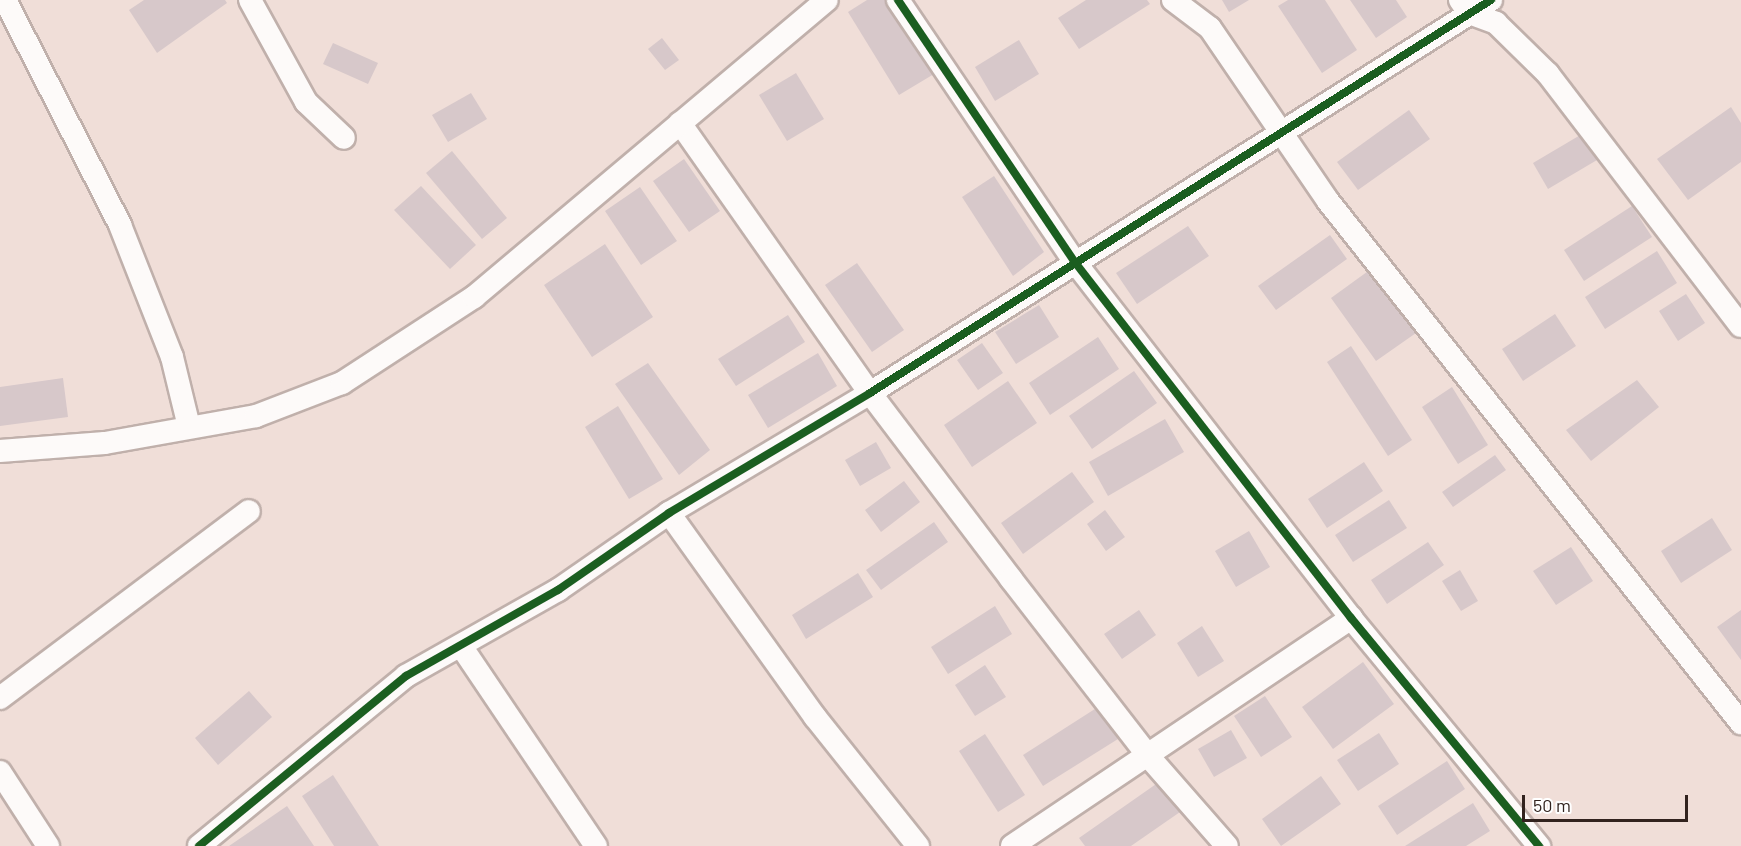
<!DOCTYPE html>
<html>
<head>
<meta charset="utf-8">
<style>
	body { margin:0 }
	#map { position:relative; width:1741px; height:846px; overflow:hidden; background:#f0ded8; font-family:Barlow,sans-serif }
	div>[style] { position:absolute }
	.building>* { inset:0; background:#d7c8ca }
	.roads { filter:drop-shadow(2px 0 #c0b0ab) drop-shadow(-2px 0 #c0b0ab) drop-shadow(0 2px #c0b0ab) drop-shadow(0 -2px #c0b0ab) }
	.minor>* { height:22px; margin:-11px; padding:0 11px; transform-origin:11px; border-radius:11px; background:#fdfaf9 }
	.cycleway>* { height:8px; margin:-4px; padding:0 4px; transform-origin:4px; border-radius:4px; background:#1b5e20 }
	span { translate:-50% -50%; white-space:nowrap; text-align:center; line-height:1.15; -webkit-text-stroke:6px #fff; paint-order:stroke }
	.scale { position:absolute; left:1522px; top:795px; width:166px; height:27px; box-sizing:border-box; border:3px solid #32231e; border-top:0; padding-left:8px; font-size:18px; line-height:21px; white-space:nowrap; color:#32231e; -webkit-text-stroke:4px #fff; paint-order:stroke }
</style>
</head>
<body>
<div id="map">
	<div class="building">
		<div style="clip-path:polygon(144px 0,225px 0,227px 3px,157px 53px,129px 10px)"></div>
		<div style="clip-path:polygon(867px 0,888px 0,934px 74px,899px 95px,848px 12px)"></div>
		<div style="clip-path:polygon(1086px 0,1147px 0,1150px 4px,1079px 49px,1058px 18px)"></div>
		<div style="clip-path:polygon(1222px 0,1249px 0,1229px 12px)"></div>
		<div style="clip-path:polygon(1288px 0,1325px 0,1357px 50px,1322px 73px,1278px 6px)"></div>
		<div style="clip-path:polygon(1350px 0,1396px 0,1407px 17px,1376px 38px)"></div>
		<div style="clip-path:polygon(662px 38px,679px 60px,665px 70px,648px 49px)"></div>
		<div style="clip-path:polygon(1019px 40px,1039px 74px,995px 101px,975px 67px)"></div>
		<div style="clip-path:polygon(333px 43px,378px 63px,368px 84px,323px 64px)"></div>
		<div style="clip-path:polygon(796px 73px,824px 119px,787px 141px,759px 95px)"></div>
		<div style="clip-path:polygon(471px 93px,487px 119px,448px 142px,432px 115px)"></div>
		<div style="clip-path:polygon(1731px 107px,1741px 123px,1741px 162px,1688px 200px,1657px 159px)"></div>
		<div style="clip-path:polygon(1409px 110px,1430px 139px,1358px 190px,1337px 162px)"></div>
		<div style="clip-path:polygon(1582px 134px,1597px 160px,1548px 189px,1533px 163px)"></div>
		<div style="clip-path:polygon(452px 151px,507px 218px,482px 239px,426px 173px)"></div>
		<div style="clip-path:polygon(684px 159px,720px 211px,689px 232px,653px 181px)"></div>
		<div style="clip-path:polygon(994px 176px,1044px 252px,1013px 276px,962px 197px)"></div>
		<div style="clip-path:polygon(421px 186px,476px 245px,450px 269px,394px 210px)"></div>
		<div style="clip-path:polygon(640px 187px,677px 241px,641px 265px,605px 211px)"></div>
		<div style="clip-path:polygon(1632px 206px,1652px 237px,1584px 281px,1564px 250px)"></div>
		<div style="clip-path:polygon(1188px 226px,1209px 256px,1137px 304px,1116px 273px)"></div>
		<div style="clip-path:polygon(1330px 235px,1347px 259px,1276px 310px,1258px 286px)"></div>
		<div style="clip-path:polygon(605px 244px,653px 317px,592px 357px,544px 285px)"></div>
		<div style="clip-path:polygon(1657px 251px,1677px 283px,1605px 329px,1585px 297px)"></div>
		<div style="clip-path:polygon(857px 263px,904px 330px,872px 352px,825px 285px)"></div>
		<div style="clip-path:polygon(1371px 269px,1416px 333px,1376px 361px,1331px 298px)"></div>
		<div style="clip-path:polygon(1686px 294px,1705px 323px,1678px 341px,1659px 311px)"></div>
		<div style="clip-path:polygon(1039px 305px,1059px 337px,1016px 364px,995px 332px)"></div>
		<div style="clip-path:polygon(1555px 314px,1576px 346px,1523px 381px,1502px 349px)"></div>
		<div style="clip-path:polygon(788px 315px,805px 342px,736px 386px,718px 359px)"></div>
		<div style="clip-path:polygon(1098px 337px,1119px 369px,1050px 415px,1029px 383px)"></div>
		<div style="clip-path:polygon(982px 343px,1003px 373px,978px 390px,957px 360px)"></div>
		<div style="clip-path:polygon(1351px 346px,1412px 440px,1388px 456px,1327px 362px)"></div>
		<div style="clip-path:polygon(818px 353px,837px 386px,768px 428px,748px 395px)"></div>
		<div style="clip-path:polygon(648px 363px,710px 450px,679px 475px,615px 384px)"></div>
		<div style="clip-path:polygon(1134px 371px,1157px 403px,1092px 449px,1069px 416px)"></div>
		<div style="clip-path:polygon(63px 378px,68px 417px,0 426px,0 387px)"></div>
		<div style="clip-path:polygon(1637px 380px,1659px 407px,1591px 461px,1566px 430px)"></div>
		<div style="clip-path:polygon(1008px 381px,1037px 423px,972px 467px,944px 425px)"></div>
		<div style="clip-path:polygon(1452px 387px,1488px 445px,1458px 464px,1422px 407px)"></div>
		<div style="clip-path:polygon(618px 406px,663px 479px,629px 499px,585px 427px)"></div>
		<div style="clip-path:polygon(1165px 419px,1184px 452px,1108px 496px,1089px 462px)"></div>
		<div style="clip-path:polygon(876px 442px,891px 468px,860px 486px,845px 460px)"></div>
		<div style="clip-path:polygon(1495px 455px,1506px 470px,1453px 507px,1442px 492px)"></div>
		<div style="clip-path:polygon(1364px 462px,1383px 491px,1327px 528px,1308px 499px)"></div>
		<div style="clip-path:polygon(1072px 472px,1094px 502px,1023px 554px,1001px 523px)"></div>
		<div style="clip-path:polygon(904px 481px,920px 502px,881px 532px,865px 510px)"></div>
		<div style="clip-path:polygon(1389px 500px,1407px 528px,1353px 562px,1335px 535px)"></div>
		<div style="clip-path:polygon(1105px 510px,1125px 537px,1106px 551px,1087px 524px)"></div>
		<div style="clip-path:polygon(1712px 518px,1732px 550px,1681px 583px,1661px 551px)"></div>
		<div style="clip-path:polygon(934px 522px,948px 542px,881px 590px,866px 570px)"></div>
		<div style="clip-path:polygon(1249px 531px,1270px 567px,1236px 587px,1215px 551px)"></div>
		<div style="clip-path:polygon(1428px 542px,1444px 565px,1387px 604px,1371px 580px)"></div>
		<div style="clip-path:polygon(1571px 547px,1593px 581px,1556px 605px,1533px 571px)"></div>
		<div style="clip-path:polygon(1460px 570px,1478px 601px,1461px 611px,1442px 581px)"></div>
		<div style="clip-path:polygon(858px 573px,873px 597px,806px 639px,792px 615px)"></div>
		<div style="clip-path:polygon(995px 606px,1012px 634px,948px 674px,931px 647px)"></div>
		<div style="clip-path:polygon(1139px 610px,1156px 635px,1122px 659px,1104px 634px)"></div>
		<div style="clip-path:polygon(1741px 610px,1741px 660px,1717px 627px)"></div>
		<div style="clip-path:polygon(1202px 626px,1224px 661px,1198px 677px,1177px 643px)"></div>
		<div style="clip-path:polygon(1363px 662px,1394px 704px,1333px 749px,1302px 707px)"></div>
		<div style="clip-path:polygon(985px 665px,1006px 697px,975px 716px,955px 685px)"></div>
		<div style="clip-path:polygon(249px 691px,272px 717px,218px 765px,195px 738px)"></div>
		<div style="clip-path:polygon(1265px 696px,1292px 737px,1261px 757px,1234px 716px)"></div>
		<div style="clip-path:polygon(1098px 707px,1118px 739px,1043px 786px,1023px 755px)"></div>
		<div style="clip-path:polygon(1231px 730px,1247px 758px,1214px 777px,1198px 749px)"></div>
		<div style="clip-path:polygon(1379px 733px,1399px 764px,1358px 791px,1337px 760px)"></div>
		<div style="clip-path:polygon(985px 734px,1025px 795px,998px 812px,959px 751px)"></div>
		<div style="clip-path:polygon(1447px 761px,1465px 789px,1397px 835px,1378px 806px)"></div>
		<div style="clip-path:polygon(333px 775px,379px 846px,334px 846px,302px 796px)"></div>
		<div style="clip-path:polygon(1321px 776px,1341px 804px,1281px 846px,1262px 819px)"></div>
		<div style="clip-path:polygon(1159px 782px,1180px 812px,1131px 846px,1085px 846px,1079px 838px)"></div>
		<div style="clip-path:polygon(1473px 803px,1490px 831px,1466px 846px,1405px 846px)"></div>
		<div style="clip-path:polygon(287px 806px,314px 846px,229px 846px)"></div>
	</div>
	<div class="roads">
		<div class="minor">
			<div style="left:5px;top:0;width:253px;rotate:62.9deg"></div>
			<div style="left:120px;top:225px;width:142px;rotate:68.5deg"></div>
			<div style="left:172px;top:357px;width:72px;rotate:76.3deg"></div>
			<div style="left:250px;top:0;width:116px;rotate:61.2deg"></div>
			<div style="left:306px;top:102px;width:52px;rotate:43.5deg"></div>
			<div style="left:898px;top:0;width:315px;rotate:56deg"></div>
			<div style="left:1074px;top:261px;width:452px;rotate:52.2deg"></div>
			<div style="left:1351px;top:618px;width:296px;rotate:50.5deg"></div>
			<div style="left:1173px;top:0;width:46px;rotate:37.1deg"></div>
			<div style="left:1210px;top:28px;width:209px;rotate:55.7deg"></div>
			<div style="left:1328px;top:201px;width:666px;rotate:51.65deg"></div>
			<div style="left:1460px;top:0;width:16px;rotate:55deg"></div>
			<div style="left:1469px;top:13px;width:29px;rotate:20deg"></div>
			<div style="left:1496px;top:23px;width:73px;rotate:44.4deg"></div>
			<div style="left:1548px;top:74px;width:317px;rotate:52.6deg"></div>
			<div style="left:680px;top:123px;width:330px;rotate:54.9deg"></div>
			<div style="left:870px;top:393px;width:233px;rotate:52.8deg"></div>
			<div style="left:1011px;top:579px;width:225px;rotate:52.2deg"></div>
			<div style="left:1149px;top:757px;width:118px;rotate:48.8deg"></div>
			<div style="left:0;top:451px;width:105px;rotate:-4.4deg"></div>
			<div style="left:105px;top:443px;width:153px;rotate:-10.1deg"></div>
			<div style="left:256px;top:416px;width:92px;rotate:-21deg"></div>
			<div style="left:342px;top:383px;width:158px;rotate:-33.1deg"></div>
			<div style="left:474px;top:297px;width:461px;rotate:-40.1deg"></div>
			<div style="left:669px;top:513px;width:251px;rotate:54.4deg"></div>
			<div style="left:815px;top:717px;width:165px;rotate:51.4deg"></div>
			<div style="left:461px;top:646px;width:241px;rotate:56deg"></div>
			<div style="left:0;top:698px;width:311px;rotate:-36.9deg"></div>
			<div style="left:0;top:772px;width:88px;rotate:57deg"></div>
			<div style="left:199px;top:846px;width:268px;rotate:-39.4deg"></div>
			<div style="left:406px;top:676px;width:175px;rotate:-29.5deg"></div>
			<div style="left:558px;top:590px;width:135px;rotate:-34.7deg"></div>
			<div style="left:669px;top:513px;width:234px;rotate:-30.8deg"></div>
			<div style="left:870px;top:393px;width:735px;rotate:-32.33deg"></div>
			<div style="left:1012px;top:846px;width:409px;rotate:-33.9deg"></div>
		</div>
	</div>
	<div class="cycleway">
		<div style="left:898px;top:0;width:315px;rotate:56deg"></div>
		<div style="left:1074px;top:261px;width:452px;rotate:52.2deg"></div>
		<div style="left:1351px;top:618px;width:296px;rotate:50.5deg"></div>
		<div style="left:199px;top:846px;width:268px;rotate:-39.4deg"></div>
		<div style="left:406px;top:676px;width:175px;rotate:-29.5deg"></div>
		<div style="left:558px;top:590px;width:135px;rotate:-34.7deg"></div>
		<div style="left:669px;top:513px;width:234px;rotate:-30.8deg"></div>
		<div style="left:870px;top:393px;width:735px;rotate:-32.33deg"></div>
	</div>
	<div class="scale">50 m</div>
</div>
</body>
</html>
